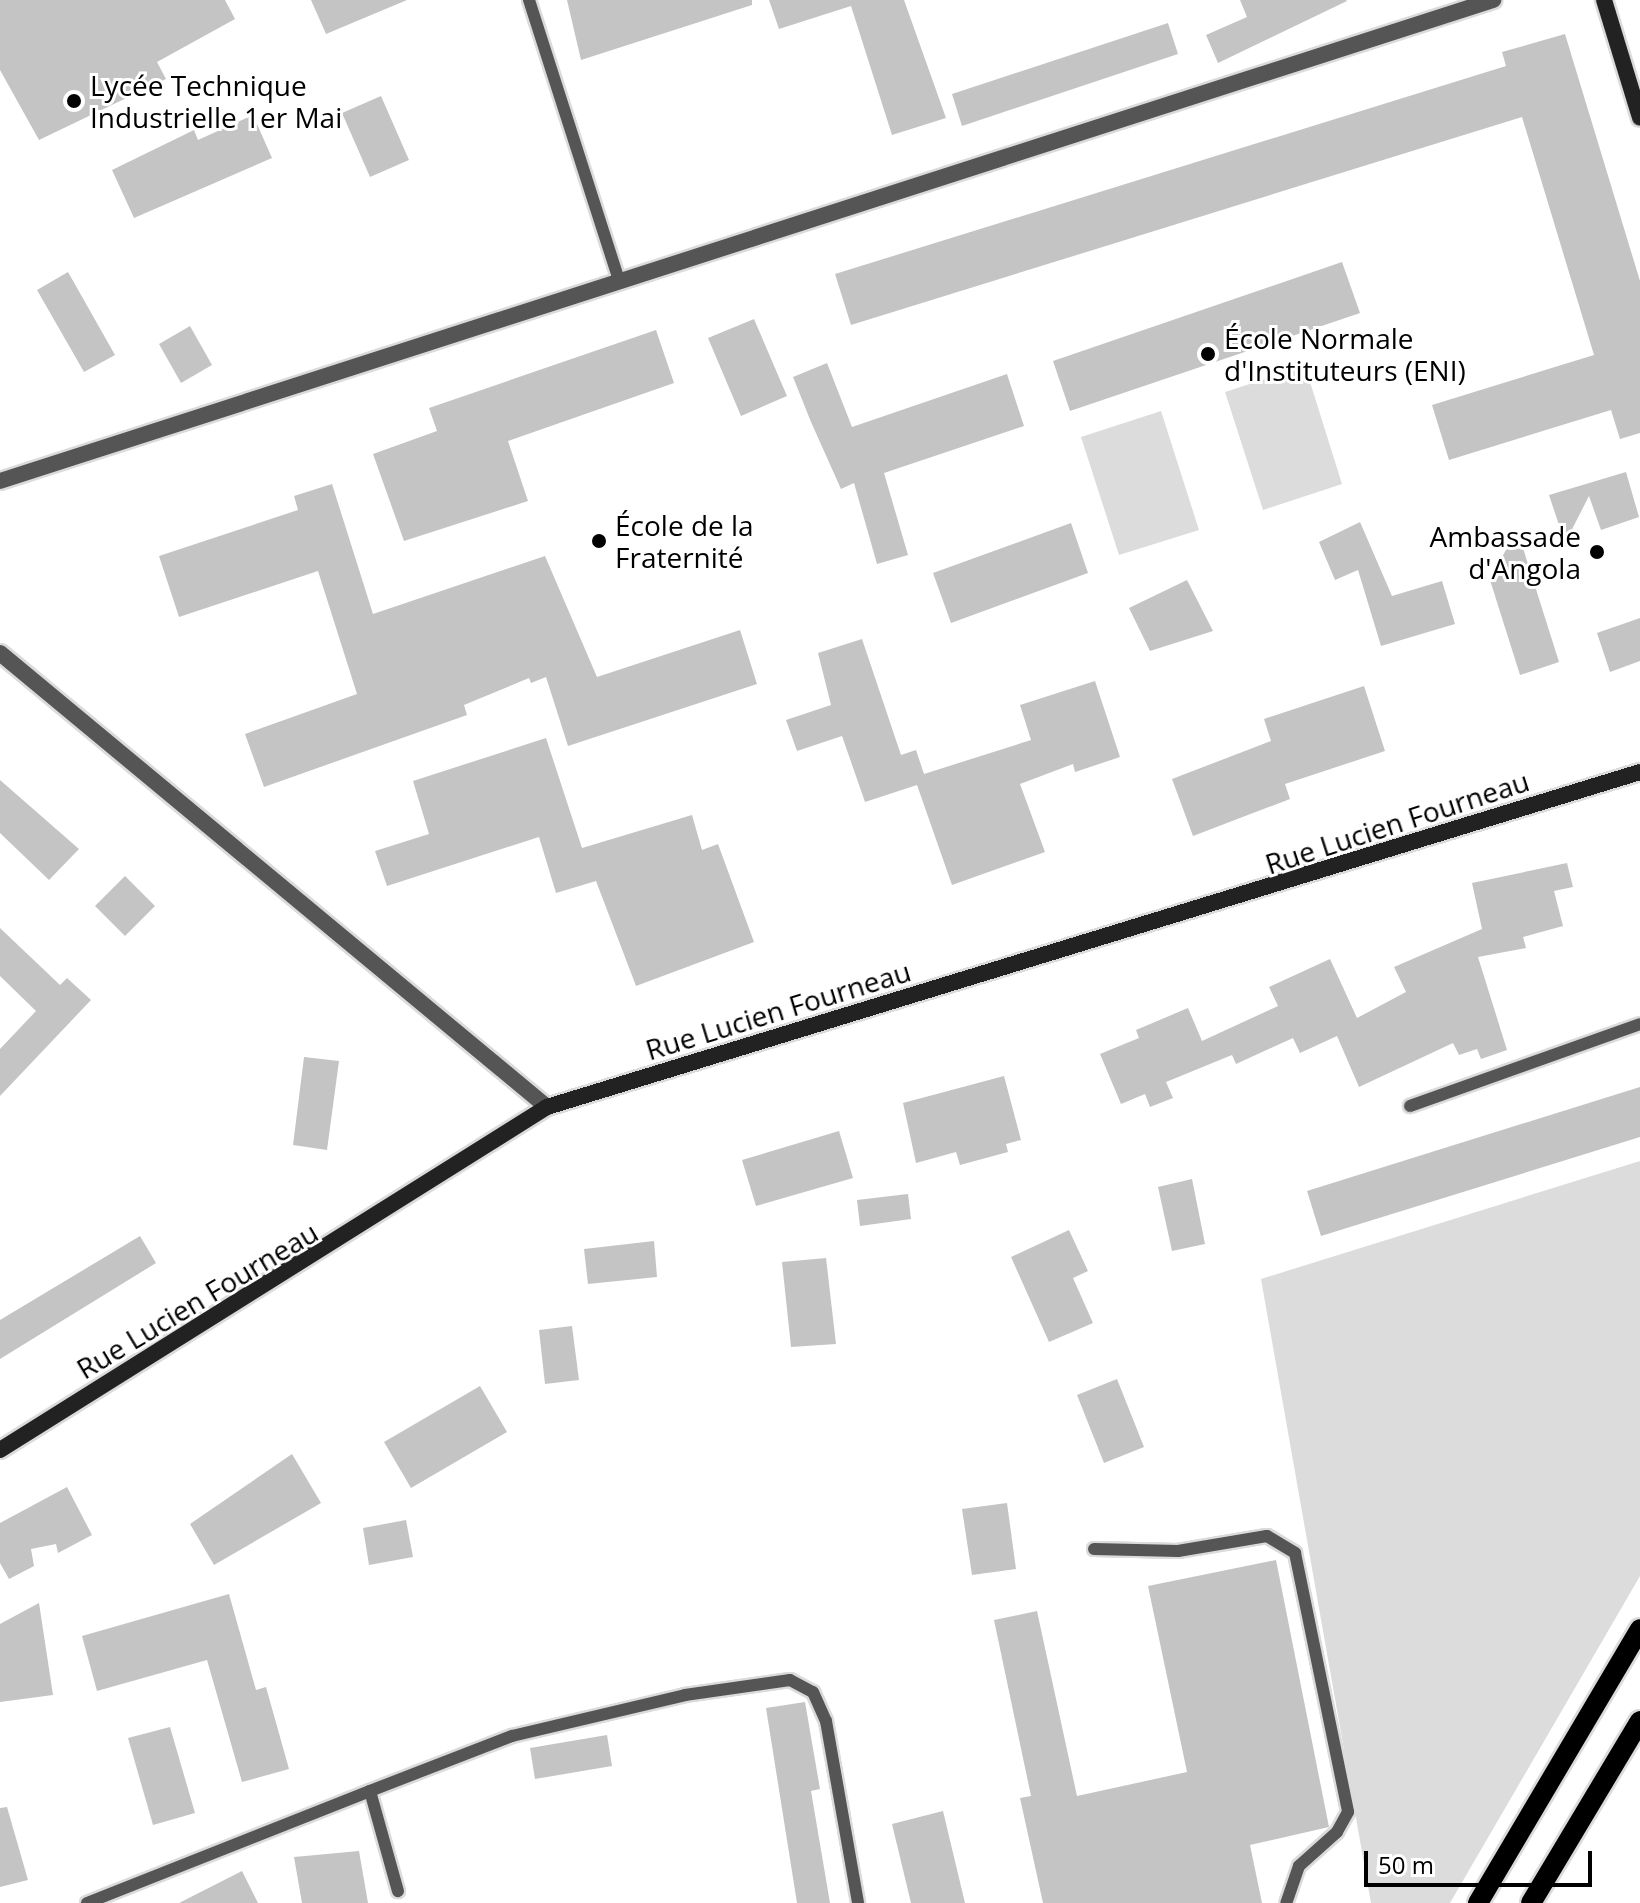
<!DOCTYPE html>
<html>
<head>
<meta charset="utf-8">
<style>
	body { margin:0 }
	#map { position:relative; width:1640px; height:1903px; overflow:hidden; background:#fff; font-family:"Open Sans",sans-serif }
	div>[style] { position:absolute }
	.green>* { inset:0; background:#dcdcdc }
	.building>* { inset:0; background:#c4c4c4 }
	.roads { filter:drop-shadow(2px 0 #dbdbdb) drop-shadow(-2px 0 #dbdbdb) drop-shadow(0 2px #dbdbdb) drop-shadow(0 -2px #dbdbdb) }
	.lane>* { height:12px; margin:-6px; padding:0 6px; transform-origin:6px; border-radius:6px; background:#555 }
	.street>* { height:16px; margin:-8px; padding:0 8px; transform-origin:8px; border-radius:8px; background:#555 }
	.secondary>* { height:16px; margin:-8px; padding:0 8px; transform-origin:8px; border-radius:8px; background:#222 }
	.primary>* { height:20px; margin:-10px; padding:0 10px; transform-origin:10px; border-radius:10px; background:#000 }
	.dots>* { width:22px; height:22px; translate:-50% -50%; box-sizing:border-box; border:4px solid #fff; border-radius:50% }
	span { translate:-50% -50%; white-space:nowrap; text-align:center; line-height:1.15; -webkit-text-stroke:6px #fff; paint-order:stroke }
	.poi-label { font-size:28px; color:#000 }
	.left { translate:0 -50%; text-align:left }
	.right { translate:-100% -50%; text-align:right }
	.street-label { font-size:28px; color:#000 }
	.scale { position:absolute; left:1364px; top:1851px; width:228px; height:36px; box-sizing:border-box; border:4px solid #000; border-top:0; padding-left:10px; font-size:24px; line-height:28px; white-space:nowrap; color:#000; -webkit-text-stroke:6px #fff; paint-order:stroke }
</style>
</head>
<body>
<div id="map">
	<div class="green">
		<div style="clip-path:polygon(1305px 366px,1342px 484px,1263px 510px,1225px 392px)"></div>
		<div style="clip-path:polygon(1161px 411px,1199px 530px,1119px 555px,1081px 437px)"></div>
		<div style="clip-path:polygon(1640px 1161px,1640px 1576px,1450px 1903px,1371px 1903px,1261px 1279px)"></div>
	</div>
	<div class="building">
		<div style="clip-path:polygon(0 0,225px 0,235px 19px,157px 62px,166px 79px,39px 140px,0 70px)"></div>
		<div style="clip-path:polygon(311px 0,407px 0,326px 34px)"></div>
		<div style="clip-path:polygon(567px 0,752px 0,752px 5px,581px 60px)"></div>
		<div style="clip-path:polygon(769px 0,904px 0,946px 118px,892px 135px,851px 6px,779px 29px)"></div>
		<div style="clip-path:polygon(1240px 0,1346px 0,1347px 1px,1218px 63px,1206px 35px,1247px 17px)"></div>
		<div style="clip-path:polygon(1168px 23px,1178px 54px,962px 126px,952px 94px)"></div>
		<div style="clip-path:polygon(1565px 34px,1640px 281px,1640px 433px,1620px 439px,1611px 410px,1449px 460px,1432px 405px,1594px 355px,1522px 117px,851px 325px,835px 274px,1506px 66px,1502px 52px)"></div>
		<div style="clip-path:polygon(381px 96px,409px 160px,370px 177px,342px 113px)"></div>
		<div style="clip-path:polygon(253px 115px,272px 158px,134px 218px,112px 170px,194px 130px,198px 140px)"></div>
		<div style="clip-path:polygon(1342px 262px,1360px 313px,1070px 411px,1053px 361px)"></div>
		<div style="clip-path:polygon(68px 272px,115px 355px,84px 372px,37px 290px)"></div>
		<div style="clip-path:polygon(754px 319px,787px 396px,741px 416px,708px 338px)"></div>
		<div style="clip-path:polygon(190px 326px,212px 365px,181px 383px,159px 344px)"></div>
		<div style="clip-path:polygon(656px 330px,674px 383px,508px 441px,528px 501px,404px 541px,373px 454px,437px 431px,429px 408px)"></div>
		<div style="clip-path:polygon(827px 363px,852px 427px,1007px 374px,1024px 426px,884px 473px,908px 555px,877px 564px,854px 483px,841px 489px,811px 422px,793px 377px)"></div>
		<div style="clip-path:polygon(1626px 472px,1639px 517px,1601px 530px,1589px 496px,1565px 543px,1549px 495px)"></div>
		<div style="clip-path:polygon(332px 484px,373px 614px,545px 556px,597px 677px,740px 630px,757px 684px,568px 746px,546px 677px,531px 683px,529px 678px,464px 705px,467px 715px,264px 787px,245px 734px,357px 694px,318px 571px,179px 617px,159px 556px,298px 510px,294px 496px)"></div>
		<div style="clip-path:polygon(1360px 522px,1392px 596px,1442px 581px,1455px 624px,1381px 646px,1358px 570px,1335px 580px,1319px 542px)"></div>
		<div style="clip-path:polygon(1071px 523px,1088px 573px,951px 623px,933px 573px)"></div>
		<div style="clip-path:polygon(1517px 529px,1559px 662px,1520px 675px,1490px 580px)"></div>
		<div style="clip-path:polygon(1187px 580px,1213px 631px,1150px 651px,1129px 608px)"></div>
		<div style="clip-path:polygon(1640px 618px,1640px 661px,1610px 672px,1597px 633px)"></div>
		<div style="clip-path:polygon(862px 639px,901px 755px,916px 750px,924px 774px,1031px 740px,1020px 705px,1095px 681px,1120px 757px,1075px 772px,1073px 764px,1020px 784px,1045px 852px,952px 885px,917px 785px,865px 802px,842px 736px,797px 751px,786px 720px,831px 705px,818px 653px)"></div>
		<div style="clip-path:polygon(1364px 686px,1385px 751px,1285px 784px,1290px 799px,1193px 836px,1172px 779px,1271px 741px,1264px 719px)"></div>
		<div style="clip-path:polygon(546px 738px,582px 848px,692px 815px,702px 850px,718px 844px,754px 942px,636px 986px,596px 881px,556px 893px,539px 837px,387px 886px,375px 851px,429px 834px,413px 781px)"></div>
		<div style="clip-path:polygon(0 780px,79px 849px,49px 880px,0 833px)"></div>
		<div style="clip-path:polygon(1567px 863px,1573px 887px,1554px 891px,1563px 926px,1523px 937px,1526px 948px,1478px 957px,1507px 1050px,1481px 1059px,1477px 1049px,1459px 1055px,1453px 1043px,1359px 1087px,1337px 1036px,1300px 1053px,1293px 1038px,1236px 1064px,1232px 1055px,1166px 1082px,1173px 1098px,1150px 1107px,1145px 1094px,1121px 1104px,1100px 1054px,1139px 1038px,1136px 1030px,1188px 1008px,1202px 1041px,1278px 1006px,1269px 987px,1330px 959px,1357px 1018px,1406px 992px,1394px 967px,1482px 929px,1472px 883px)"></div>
		<div style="clip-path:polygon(125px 876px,155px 906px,125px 936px,95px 906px)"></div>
		<div style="clip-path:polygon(0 928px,60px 985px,67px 978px,91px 1000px,0 1096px,0 1049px,36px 1011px,0 976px)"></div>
		<div style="clip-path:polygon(304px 1057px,339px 1061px,327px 1150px,293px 1145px)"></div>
		<div style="clip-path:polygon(1004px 1076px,1021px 1140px,1006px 1144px,1008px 1152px,960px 1165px,956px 1152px,916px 1163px,903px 1103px)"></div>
		<div style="clip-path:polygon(1640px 1087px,1640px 1137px,1321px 1236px,1307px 1191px)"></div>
		<div style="clip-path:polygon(839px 1131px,853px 1178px,756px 1206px,742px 1160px)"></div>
		<div style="clip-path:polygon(1192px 1179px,1205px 1244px,1172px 1251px,1158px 1187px)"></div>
		<div style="clip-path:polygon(908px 1194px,911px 1219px,860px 1226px,857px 1200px)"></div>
		<div style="clip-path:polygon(1069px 1230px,1088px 1271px,1073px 1278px,1093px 1323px,1049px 1342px,1011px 1257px)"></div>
		<div style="clip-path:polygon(140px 1236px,156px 1263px,0 1359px,0 1320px)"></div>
		<div style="clip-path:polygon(654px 1241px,657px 1277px,588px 1284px,584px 1249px)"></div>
		<div style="clip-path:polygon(826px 1258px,836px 1344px,791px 1347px,782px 1262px)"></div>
		<div style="clip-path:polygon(572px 1326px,579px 1380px,545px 1384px,539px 1330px)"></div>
		<div style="clip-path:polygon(1117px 1379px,1144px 1447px,1104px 1463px,1077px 1395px)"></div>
		<div style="clip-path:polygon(480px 1386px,507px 1432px,411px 1488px,384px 1442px)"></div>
		<div style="clip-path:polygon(292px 1454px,321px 1503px,214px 1565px,190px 1524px)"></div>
		<div style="clip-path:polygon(67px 1487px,92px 1535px,58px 1553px,56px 1544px,31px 1549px,34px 1566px,9px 1579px,0 1563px,0 1523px)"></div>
		<div style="clip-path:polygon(1007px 1503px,1016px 1569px,972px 1575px,962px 1509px)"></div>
		<div style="clip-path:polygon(406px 1520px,413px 1557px,369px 1565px,363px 1528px)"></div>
		<div style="clip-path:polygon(1276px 1560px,1329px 1827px,1250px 1845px,1262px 1903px,1043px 1903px,1020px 1798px,1031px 1796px,994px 1620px,1037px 1611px,1077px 1796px,1187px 1772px,1148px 1586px)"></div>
		<div style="clip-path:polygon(229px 1594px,256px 1690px,266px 1687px,289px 1769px,242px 1782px,207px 1660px,97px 1691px,82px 1636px)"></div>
		<div style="clip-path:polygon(39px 1603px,53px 1695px,0 1702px,0 1624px)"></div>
		<div style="clip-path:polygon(805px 1702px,820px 1789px,811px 1791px,830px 1903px,797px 1903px,766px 1708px)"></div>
		<div style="clip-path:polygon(170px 1727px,195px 1813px,153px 1825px,128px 1738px)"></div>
		<div style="clip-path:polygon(607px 1735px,612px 1766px,535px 1779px,530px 1748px)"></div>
		<div style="clip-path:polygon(7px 1807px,28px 1880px,0 1887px,0 1808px)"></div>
		<div style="clip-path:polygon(943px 1811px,965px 1903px,911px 1903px,892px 1824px)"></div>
		<div style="clip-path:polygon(359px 1851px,368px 1903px,302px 1903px,294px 1857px)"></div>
		<div style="clip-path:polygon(242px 1871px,258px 1903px,179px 1903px)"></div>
	</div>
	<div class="roads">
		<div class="lane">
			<div style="left:529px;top:0;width:297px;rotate:72.2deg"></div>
			<div style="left:1410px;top:1106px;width:244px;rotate:-19.6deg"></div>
			<div style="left:1094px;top:1549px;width:84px;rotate:1.4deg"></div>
			<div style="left:1178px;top:1551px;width:90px;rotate:-9.6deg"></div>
			<div style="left:1267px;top:1536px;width:33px;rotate:31deg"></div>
			<div style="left:1295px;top:1553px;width:264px;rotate:78.4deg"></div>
			<div style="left:1348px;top:1812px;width:23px;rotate:119deg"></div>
			<div style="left:1337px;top:1832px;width:51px;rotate:138.2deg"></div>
			<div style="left:1299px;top:1866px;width:39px;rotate:109deg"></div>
			<div style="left:370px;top:1791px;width:152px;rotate:-21.2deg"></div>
			<div style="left:512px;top:1736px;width:178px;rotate:-13.3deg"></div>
			<div style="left:685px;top:1695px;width:106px;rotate:-8.1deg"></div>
			<div style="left:790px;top:1680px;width:26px;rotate:28deg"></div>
			<div style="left:813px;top:1692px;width:32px;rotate:66deg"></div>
			<div style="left:826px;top:1721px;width:185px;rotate:80deg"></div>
			<div style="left:87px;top:1903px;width:304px;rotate:-21.6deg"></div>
			<div style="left:370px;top:1791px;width:104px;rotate:74.4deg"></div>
		</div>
		<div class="street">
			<div style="left:0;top:481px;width:1569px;rotate:-17.86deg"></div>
			<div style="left:0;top:653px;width:711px;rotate:39.69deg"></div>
		</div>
		<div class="secondary">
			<div style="left:1604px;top:0;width:123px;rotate:73deg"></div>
			<div style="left:0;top:1450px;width:646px;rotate:-32.09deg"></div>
			<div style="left:547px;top:1107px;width:1143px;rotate:-17.04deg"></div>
		</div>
		<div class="primary">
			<div style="left:1478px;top:1903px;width:318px;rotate:-59.4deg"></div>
			<div style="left:1531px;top:1903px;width:212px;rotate:-59.1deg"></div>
		</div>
	</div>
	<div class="dots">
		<div style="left:74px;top:101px;background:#000"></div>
		<div style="left:1208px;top:354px;background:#000"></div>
		<div style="left:599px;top:541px;background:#000"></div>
		<div style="left:1597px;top:552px;background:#000"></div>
	</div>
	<div class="poi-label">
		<span class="left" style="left:90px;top:101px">Lycée Technique<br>Industrielle 1er Mai</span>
		<span class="left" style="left:1224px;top:354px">École Normale<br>d'Instituteurs (ENI)</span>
		<span class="left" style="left:615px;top:541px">École de la<br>Fraternité</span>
		<span class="right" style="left:1581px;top:552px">Ambassade<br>d'Angola</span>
	</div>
	<div class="street-label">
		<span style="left:1397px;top:822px;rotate:-18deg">Rue Lucien Fourneau</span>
		<span style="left:778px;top:1010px;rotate:-17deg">Rue Lucien Fourneau</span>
		<span style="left:197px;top:1300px;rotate:-31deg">Rue Lucien Fourneau</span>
	</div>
	<div class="scale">50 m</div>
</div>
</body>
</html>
